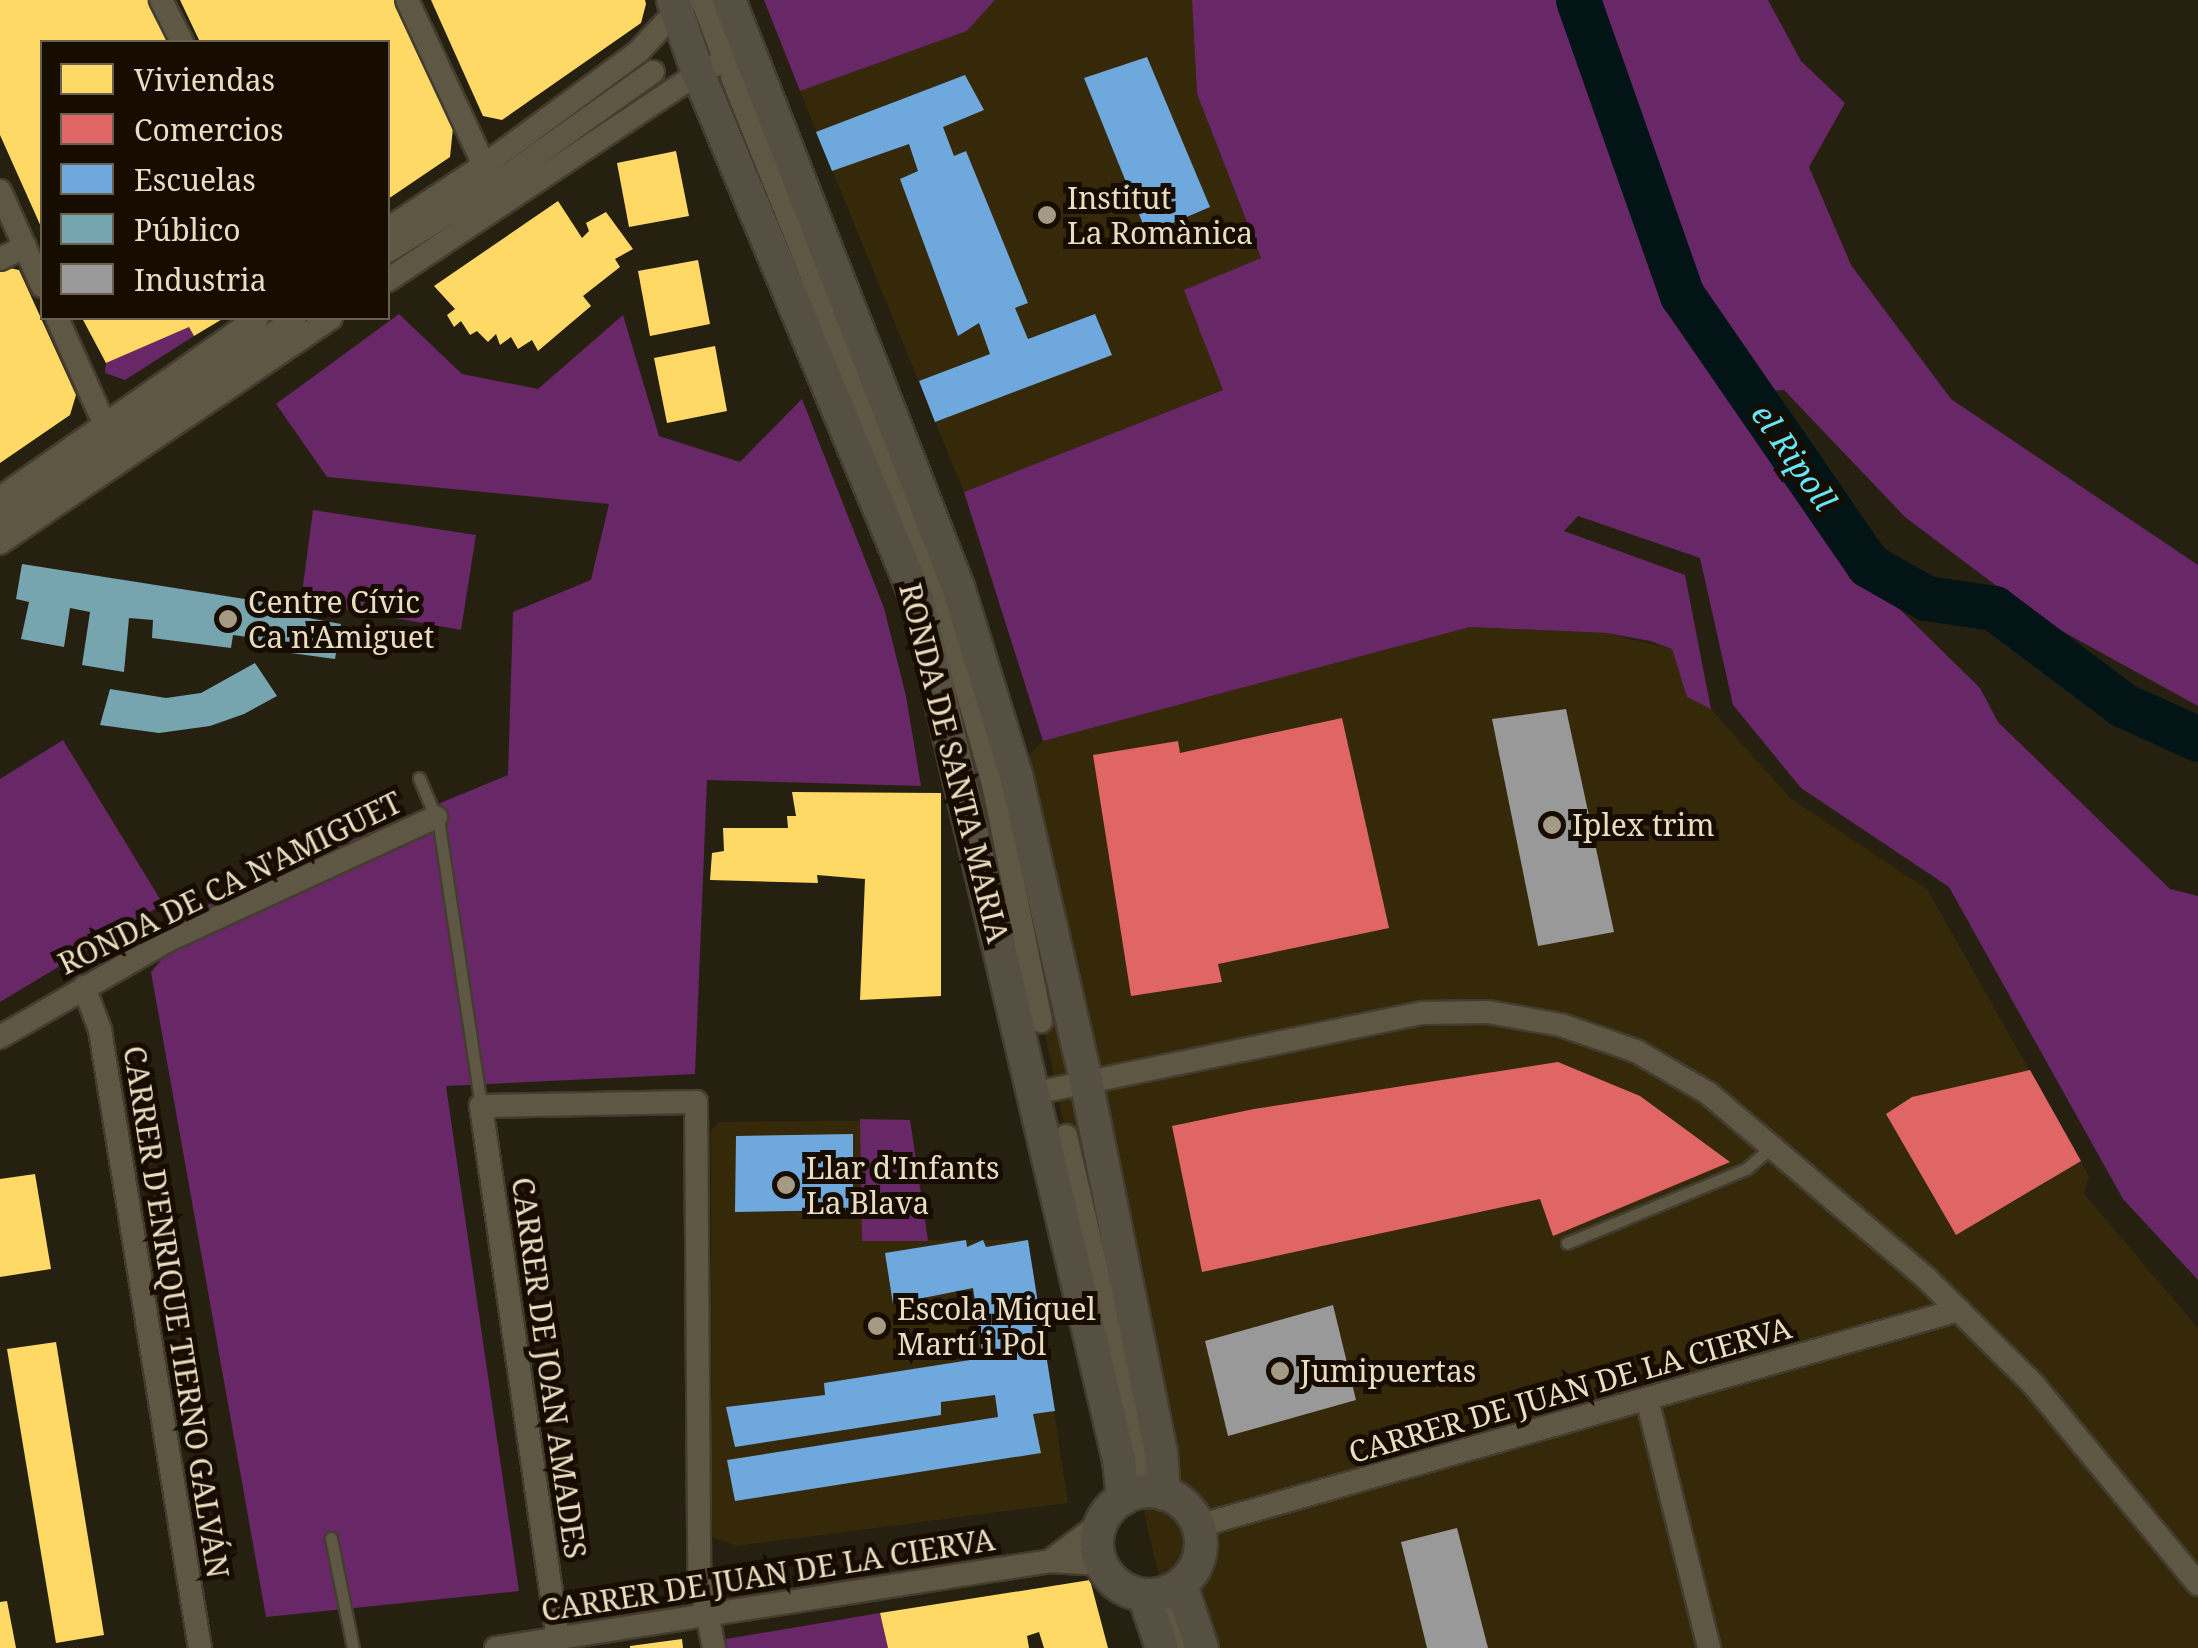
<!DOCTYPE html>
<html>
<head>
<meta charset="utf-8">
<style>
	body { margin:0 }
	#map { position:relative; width:2198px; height:1648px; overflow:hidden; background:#262011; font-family:"Noto Serif",serif }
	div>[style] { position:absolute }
	.built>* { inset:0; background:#36290a }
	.green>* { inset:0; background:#682767 }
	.homes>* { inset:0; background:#ffd966 }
	.shops>* { inset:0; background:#e06666 }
	.schools>* { inset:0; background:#6fa8dc }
	.public>* { inset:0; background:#76a5af }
	.industry>* { inset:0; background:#999 }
	.river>* { height:45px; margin:-22.5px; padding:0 22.5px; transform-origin:22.5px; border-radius:22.5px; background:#031416 }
	.roads { filter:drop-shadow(2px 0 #433d30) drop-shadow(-2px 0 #433d30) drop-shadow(0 2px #433d30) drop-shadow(0 -2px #433d30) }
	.lane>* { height:11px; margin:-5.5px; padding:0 5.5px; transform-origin:5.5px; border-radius:5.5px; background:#5e5744 }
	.street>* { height:22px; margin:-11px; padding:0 11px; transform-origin:11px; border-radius:11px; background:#5e5744 }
	.secondary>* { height:32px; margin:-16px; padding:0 16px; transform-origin:16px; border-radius:16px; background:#555041 }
	.secondary>.ring { margin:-16px; padding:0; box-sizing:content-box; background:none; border:32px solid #555041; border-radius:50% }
	.dots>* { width:28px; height:28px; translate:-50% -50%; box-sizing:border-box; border:5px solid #160d00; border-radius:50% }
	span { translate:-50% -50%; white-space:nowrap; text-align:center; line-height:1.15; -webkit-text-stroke:10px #160d00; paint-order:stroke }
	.poi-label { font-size:30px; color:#e9ddc2 }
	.left { translate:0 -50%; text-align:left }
	.street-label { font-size:30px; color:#e9ddc2 }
	.water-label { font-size:32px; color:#64e7f7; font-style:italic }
	.legend { position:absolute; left:40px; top:40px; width:350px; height:280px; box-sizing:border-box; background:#160d00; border:2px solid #6a604e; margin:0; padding:12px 18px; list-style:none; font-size:30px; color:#e9ddc2 }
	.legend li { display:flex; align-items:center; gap:20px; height:50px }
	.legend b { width:50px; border:2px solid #6a604e }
</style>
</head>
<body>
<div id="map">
	<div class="built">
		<div style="clip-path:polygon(995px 0,1192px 0,1197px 94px,1261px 259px,1223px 390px,964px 492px,800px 91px,967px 31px)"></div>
		<div style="clip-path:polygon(1470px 627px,1607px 633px,1672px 649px,1687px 696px,1711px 709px,1790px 798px,1927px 889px,2089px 1176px,2084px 1194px,2198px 1328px,2198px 1648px,1177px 1648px,1150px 1539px,994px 788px,1043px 741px)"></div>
		<div style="clip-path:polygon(910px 1120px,928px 1240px,1028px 1240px,1068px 1503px,736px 1546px,712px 1537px,711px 1130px,719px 1122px)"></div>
	</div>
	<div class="green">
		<div style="clip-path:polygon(764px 0,995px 0,967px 31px,800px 91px)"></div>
		<div style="clip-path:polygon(1192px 0,1768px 0,1801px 61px,1845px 103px,1809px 167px,1851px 265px,1951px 399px,2198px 565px,2198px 706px,2042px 620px,1905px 517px,1784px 390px,1738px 393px,1866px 576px,1980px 688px,1998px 722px,2170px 889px,2198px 896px,2198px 1280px,2123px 1199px,1949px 887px,1801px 788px,1733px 705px,1700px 558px,1578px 516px,1564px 531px,1685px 575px,1711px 709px,1687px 697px,1672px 649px,1650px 641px,1607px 633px,1470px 627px,1043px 741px,964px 492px,1223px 390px,1184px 290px,1261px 258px,1197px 94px)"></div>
		<div style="clip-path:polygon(399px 314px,462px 374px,538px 389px,623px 315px,659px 436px,740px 462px,802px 399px,884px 608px,906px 696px,921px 786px,707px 780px,695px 1074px,446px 1086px,519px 1591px,266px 1617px,151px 972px,216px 896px,508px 775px,513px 612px,591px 580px,609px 504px,327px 477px,276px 404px)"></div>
		<div style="clip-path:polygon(189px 327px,194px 336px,125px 380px,105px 373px,106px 363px)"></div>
		<div style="clip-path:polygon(313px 510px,476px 535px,461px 630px,301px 601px)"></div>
		<div style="clip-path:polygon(63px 740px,163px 904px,0 1002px,0 779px)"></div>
		<div style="clip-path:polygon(860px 1119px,910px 1120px,928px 1241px,862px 1241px)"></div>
		<div style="clip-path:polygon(880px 1613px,888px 1648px,727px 1648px,726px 1639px)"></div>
	</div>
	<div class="homes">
		<div style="clip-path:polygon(0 0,149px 0,170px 42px,42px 42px,42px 229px,0 135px)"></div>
		<div style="clip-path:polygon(180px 0,399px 0,454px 118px,450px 157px,388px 199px,388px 42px,200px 42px)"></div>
		<div style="clip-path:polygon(431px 0,645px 0,646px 4px,641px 23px,502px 120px,483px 116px)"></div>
		<div style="clip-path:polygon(676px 151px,689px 216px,629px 227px,617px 163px)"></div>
		<div style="clip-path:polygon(558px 201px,582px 238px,589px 231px,586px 223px,606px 212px,633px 249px,615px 259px,620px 267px,583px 296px,591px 306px,538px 351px,532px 340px,518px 349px,511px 337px,500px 345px,496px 334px,488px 342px,477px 331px,470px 335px,461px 321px,454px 327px,447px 315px,455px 309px,434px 286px)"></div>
		<div style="clip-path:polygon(698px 260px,710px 324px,650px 336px,638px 271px)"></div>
		<div style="clip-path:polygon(0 266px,19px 270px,76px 395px,70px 415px,0 463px)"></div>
		<div style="clip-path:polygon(82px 318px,224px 318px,194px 336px,189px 327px,106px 363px)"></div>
		<div style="clip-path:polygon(715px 346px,727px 411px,667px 423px,654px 358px)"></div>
		<div style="clip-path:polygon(792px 792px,941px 793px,941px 996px,860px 1000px,865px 879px,817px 875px,818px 883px,710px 880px,712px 853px,724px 851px,723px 828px,788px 828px,787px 816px,796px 816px)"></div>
		<div style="clip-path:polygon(35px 1174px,51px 1269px,0 1277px,0 1179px)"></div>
		<div style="clip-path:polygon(56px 1342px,104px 1635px,56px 1643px,7px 1349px)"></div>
		<div style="clip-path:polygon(1090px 1580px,1108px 1648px,1044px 1648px,1039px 1632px,1027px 1636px,1029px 1648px,888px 1648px,880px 1613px)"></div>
		<div style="clip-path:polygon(7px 1601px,16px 1648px,0 1648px,0 1602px)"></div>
		<div style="clip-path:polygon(682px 1639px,683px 1648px,630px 1648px,630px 1646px)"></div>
	</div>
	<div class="shops">
		<div style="clip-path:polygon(1342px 718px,1389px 928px,1218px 964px,1222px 982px,1131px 996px,1093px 755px,1178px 741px,1180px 753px)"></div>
		<div style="clip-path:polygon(1558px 1062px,1640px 1096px,1730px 1162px,1553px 1236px,1540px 1199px,1202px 1272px,1172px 1126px,1254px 1109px)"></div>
		<div style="clip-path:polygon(2030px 1070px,2081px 1161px,1956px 1235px,1886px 1114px,1912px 1097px)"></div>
	</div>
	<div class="schools">
		<div style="clip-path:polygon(1147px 57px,1210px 207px,1147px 234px,1084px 78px)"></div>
		<div style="clip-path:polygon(965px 75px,984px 110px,943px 127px,954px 156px,966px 151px,1028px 303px,1015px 308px,1028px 339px,1095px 314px,1112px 355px,935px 422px,919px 381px,990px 354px,979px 323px,958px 336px,900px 179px,918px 171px,909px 144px,832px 171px,816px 132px)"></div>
		<div style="clip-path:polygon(853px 1134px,853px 1210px,735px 1212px,736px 1136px)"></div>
		<div style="clip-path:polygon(966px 1240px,967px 1247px,983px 1240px,986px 1247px,1028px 1240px,1055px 1411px,1033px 1414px,1041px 1453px,735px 1501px,727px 1460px,998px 1417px,995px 1395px,941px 1402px,941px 1415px,735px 1447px,726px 1407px,825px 1395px,824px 1383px,983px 1358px,973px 1288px,893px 1304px,885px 1253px)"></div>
	</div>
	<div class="public">
		<div style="clip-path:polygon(22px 564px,271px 603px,270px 611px,341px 624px,335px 659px,254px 648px,255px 638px,233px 635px,231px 648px,152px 638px,153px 620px,129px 618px,124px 672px,82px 665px,90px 612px,70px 608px,64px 647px,21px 639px,29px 602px,16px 599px)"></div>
		<div style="clip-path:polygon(255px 663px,277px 696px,244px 714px,210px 726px,159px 733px,100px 725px,110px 689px,166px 698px,201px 693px)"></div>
	</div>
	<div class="industry">
		<div style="clip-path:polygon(1566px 709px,1614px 932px,1538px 946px,1492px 719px)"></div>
		<div style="clip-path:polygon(1333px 1305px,1356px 1400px,1228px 1436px,1205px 1341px)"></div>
		<div style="clip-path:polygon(1457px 1528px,1488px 1648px,1427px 1648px,1401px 1542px)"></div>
	</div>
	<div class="river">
		<div style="left:1578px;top:0;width:313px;rotate:70.6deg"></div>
		<div style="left:1682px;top:295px;width:328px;rotate:55.4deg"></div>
		<div style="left:1868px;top:565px;width:67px;rotate:29.6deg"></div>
		<div style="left:1926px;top:598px;width:69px;rotate:8.4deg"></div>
		<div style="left:1994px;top:608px;width:161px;rotate:36.9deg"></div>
		<div style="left:2123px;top:705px;width:82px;rotate:24.4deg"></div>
	</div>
	<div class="roads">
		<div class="lane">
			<div style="left:419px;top:778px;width:51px;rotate:66.9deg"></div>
			<div style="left:439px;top:825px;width:284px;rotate:81.5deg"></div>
			<div style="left:1567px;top:1243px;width:194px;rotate:-22.5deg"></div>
			<div style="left:1746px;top:1169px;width:35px;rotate:-41deg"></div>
			<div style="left:331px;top:1538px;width:112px;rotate:78.7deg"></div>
		</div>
		<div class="street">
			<div style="left:161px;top:0;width:47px;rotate:63.4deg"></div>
			<div style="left:407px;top:0;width:196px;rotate:65deg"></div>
			<div style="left:704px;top:5px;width:53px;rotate:69.2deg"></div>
			<div style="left:732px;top:77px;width:561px;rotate:68.14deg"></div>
			<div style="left:941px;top:598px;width:197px;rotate:74.4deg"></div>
			<div style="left:994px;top:788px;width:238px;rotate:78.6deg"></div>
			<div style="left:0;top:191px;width:104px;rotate:66.1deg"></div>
			<div style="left:388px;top:229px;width:114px;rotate:-33.6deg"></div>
			<div style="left:483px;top:166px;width:192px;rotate:-36.3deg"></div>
			<div style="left:638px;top:52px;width:69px;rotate:-46.8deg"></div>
			<div style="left:388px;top:251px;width:125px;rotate:-31.9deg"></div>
			<div style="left:494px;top:185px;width:195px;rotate:-35.4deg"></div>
			<div style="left:0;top:259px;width:28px;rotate:-26deg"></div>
			<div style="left:388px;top:280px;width:373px;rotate:-33.7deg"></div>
			<div style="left:698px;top:73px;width:57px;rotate:-24.8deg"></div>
			<div style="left:57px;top:318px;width:133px;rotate:65.9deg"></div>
			<div style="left:0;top:498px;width:314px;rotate:-35deg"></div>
			<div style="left:0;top:521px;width:358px;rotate:-34.5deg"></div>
			<div style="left:0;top:543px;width:400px;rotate:-34.2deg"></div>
			<div style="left:84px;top:987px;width:46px;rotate:69.6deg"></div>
			<div style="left:100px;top:1030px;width:626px;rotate:80.81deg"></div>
			<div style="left:0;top:1037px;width:195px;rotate:-29.9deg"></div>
			<div style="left:169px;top:940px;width:294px;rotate:-24.7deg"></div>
			<div style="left:1035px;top:1093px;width:396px;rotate:-11.7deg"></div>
			<div style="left:1423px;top:1013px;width:65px;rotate:-0.9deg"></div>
			<div style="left:1488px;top:1012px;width:74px;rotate:10.1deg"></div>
			<div style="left:1561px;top:1025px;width:79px;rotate:19.1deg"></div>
			<div style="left:1636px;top:1051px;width:83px;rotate:30.3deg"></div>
			<div style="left:1708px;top:1093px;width:286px;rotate:40.3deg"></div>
			<div style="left:1926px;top:1278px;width:152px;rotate:44.7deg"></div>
			<div style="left:2034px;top:1385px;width:258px;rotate:50.5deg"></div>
			<div style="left:1066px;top:1136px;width:328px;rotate:77deg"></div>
			<div style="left:1140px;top:1456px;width:36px;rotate:85deg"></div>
			<div style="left:1647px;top:1399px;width:257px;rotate:76deg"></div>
			<div style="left:1198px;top:1526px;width:791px;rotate:-15.85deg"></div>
			<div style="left:1050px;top:1561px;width:65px;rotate:-36.9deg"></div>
			<div style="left:1163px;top:1593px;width:58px;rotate:71.9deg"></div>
			<div style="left:558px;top:1639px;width:539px;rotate:-98.22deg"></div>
			<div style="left:481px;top:1106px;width:215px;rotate:-1.1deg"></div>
			<div style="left:696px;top:1102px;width:471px;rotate:89.6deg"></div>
			<div style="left:699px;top:1573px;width:76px;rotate:78.7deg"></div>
			<div style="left:496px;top:1648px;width:561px;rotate:-8.92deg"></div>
			<div style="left:1050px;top:1561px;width:51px;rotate:3.4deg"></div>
		</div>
		<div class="secondary">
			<div style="left:673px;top:0;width:77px;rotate:71.1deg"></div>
			<div style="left:698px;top:73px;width:570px;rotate:67.4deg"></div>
			<div style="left:917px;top:599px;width:884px;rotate:76.8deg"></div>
			<div style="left:1119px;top:1460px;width:39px;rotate:84deg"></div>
			<div style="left:729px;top:0;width:630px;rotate:68.69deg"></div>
			<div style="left:958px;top:587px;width:197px;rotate:72.9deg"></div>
			<div style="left:1016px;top:775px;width:314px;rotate:77.1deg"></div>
			<div style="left:1086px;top:1081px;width:379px;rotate:78.6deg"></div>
			<div style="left:1161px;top:1452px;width:42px;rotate:85.9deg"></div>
			<div class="ring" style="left:1097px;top:1491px;width:72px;height:72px"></div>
			<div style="left:1181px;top:1585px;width:66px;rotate:71.6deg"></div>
			<div style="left:1144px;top:1595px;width:56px;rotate:71.2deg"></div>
		</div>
	</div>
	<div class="dots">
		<div style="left:1047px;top:215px;background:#a59b84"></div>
		<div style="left:228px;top:619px;background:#a59b84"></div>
		<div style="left:1552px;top:825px;background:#a59b84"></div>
		<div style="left:786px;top:1185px;background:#a59b84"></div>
		<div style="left:877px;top:1326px;background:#a59b84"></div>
		<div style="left:1280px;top:1371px;background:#a59b84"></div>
	</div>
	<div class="poi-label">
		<span class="left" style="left:1067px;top:215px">Institut<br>La Romànica</span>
		<span class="left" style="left:248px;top:619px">Centre Cívic<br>Ca n'Amiguet</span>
		<span class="left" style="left:1572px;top:825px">Iplex trim</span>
		<span class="left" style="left:806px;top:1185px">Llar d'Infants<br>La Blava</span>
		<span class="left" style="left:897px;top:1326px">Escola Miquel<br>Martí i Pol</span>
		<span class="left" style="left:1300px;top:1371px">Jumipuertas</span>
	</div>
	<div class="street-label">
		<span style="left:954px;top:763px;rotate:76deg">RONDA DE SANTA MARIA</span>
		<span style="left:230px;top:883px;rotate:-26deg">RONDA DE CA N'AMIGUET</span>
		<span style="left:176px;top:1312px;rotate:81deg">CARRER D'ENRIQUE TIERNO GALVÁN</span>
		<span style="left:549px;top:1368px;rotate:82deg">CARRER DE JOAN AMADES</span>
		<span style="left:1570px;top:1390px;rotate:-16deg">CARRER DE JUAN DE LA CIERVA</span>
		<span style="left:768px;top:1575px;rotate:-9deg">CARRER DE JUAN DE LA CIERVA</span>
	</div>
	<div class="water-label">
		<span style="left:1794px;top:457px;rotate:55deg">el Ripoll</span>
	</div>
	<ul class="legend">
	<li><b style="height:28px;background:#ffd966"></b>Viviendas</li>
	<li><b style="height:28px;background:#e06666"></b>Comercios</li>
	<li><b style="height:28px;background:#6fa8dc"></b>Escuelas</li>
	<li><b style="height:28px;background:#76a5af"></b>Público</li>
	<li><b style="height:28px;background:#999"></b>Industria</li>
	</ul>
</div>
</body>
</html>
